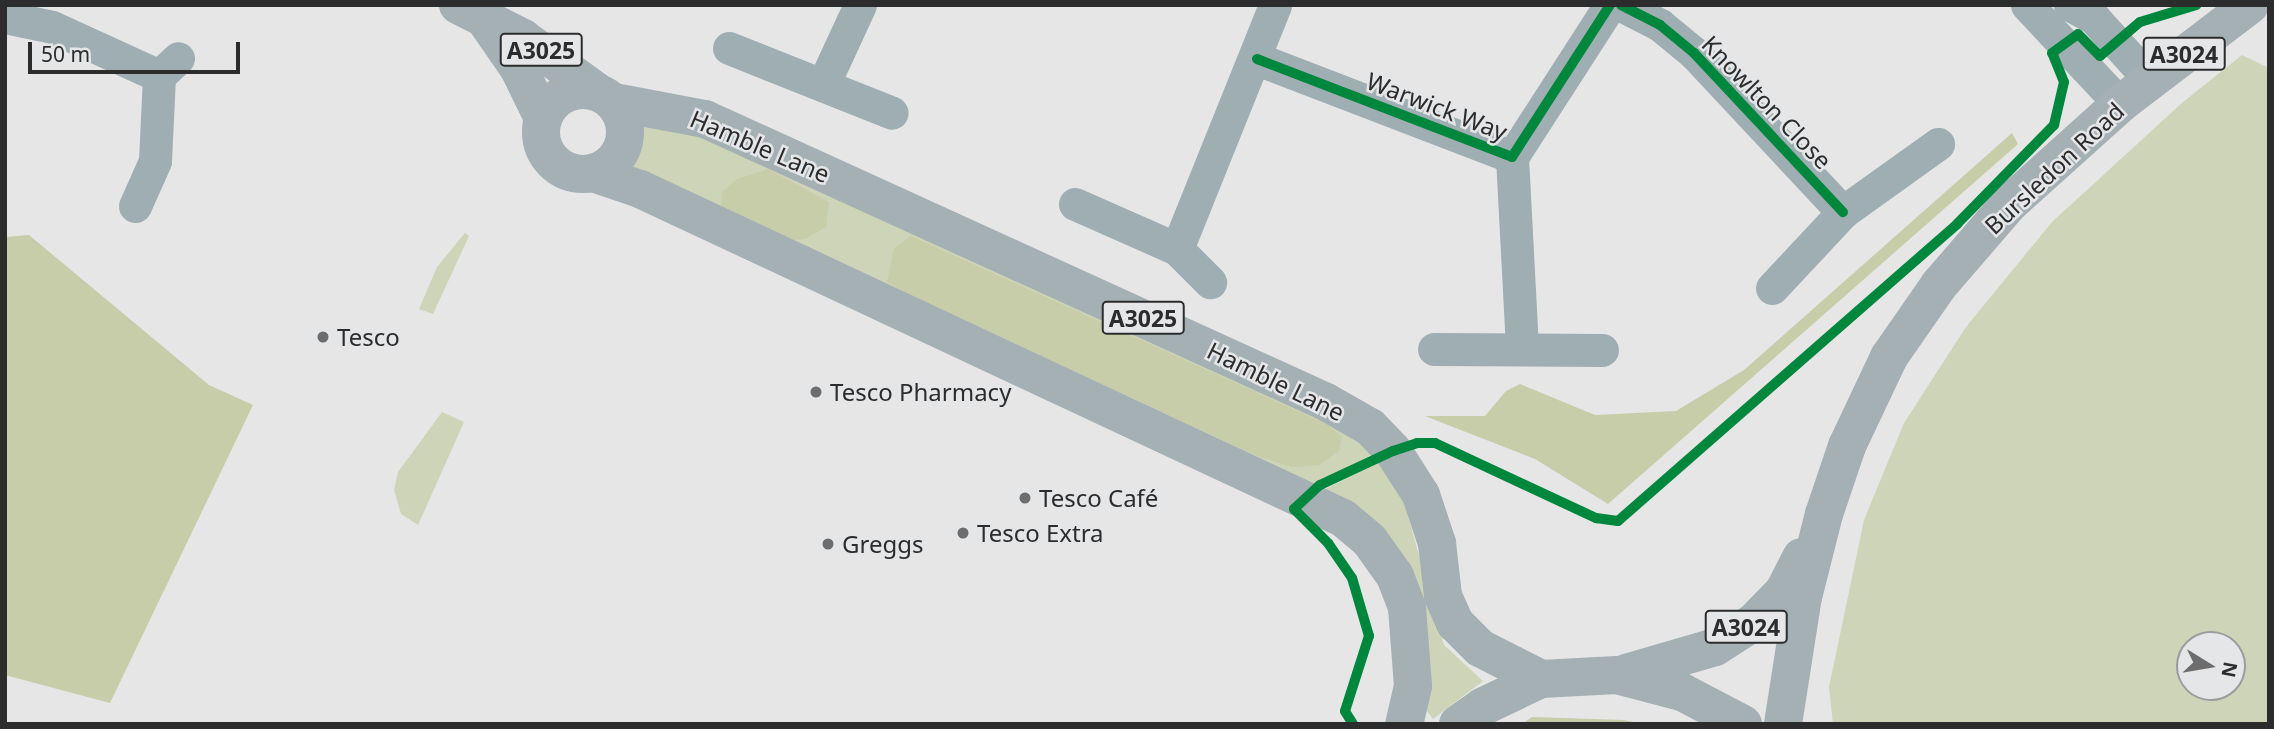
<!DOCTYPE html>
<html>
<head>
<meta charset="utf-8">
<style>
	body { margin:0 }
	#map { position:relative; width:2274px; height:729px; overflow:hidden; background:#e6e6e7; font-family:"Noto Sans",sans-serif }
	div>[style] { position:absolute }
	.green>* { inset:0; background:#ced4b7 }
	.forest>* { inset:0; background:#c7cda9 }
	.street>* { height:33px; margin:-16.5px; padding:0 16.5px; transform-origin:16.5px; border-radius:16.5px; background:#9faeb2 }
	.primary>* { height:38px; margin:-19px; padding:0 19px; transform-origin:19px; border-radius:19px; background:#a4b0b4 }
	.primary>.ring { margin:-19px; padding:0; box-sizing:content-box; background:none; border:38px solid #a4b0b4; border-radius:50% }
	.cycleway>* { height:10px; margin:-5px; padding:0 5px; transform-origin:5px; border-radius:5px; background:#00873e }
	.dots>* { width:19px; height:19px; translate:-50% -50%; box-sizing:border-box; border:4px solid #e5e6e8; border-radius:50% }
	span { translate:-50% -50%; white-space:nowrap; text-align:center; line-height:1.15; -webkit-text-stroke:5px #e5e6e8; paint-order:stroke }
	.shield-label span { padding:2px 5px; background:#e5e6e8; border:2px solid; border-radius:5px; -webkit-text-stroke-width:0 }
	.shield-label { font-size:23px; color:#2c2c2d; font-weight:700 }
	.street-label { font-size:24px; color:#2c2c2d }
	.poi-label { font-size:24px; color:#2c2c2d }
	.left { translate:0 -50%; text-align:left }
	.frame { position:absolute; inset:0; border:7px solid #2c2c2d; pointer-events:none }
	.north { position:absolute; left:2176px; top:631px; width:70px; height:70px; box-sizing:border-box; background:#e5e6e8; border:2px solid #9b9c9d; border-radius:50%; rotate:101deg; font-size:19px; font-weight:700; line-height:28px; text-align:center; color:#2c2c2d }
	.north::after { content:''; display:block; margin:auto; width:24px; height:32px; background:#6d6d6e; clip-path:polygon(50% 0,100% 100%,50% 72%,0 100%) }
	.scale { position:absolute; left:28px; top:42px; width:212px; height:32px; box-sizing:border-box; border:4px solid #2c2c2d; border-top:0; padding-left:9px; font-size:21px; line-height:24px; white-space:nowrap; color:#2c2c2d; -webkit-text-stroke:5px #e5e6e8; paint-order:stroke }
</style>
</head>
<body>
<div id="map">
	<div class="green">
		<div style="clip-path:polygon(evenodd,2242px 55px,2269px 68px,2269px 724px,1833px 724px,1829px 687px,1864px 520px,1904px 423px,1966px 327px,2052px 222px,2183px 102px,2242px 55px,2190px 645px,2232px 645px,2232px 687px,2190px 687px,2190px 645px)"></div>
		<div style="clip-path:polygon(635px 119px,685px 127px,1341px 424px,1373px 454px,1309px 487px,624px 171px,635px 141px)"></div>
		<div style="clip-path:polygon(465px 233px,469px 236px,433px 314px,419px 309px,437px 267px)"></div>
		<div style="clip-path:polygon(442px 412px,464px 422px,418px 525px,401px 514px,394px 490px,398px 472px)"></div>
		<div style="clip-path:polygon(1381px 462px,1403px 498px,1444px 645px,1483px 681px,1433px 719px,1426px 710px,1427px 654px,1319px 492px)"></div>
	</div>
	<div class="forest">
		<div style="clip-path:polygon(2012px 133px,2018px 144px,1608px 504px,1535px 459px,1425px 416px,1485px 416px,1506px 391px,1520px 384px,1595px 415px,1676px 411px,1744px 370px)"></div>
		<div style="clip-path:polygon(768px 169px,829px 202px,826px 227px,805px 239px,787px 241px,721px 207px,722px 192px,737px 179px)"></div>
		<div style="clip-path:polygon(29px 235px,209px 385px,253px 405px,110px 703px,5px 675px,5px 237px)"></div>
		<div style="clip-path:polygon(911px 236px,1326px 424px,1342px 437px,1339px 451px,1319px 465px,1292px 467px,1257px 456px,913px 296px,887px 282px,894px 248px)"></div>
		<div style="clip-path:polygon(1532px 717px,1624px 720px,1641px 724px,1522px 724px)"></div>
	</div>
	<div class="street">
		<div style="left:1621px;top:5px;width:44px;rotate:27.1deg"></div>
		<div style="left:1660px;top:25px;width:44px;rotate:39.5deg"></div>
		<div style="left:1694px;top:53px;width:218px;rotate:46.9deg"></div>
		<div style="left:2027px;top:5px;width:136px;rotate:46.8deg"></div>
		<div style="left:2070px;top:5px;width:27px;rotate:28deg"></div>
		<div style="left:2094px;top:18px;width:84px;rotate:47.9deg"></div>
		<div style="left:5px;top:17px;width:48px;rotate:12deg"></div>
		<div style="left:52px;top:27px;width:118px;rotate:24.6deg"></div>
		<div style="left:729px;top:48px;width:175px;rotate:21.7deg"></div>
		<div style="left:1257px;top:59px;width:273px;rotate:21deg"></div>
		<div style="left:1512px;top:157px;width:181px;rotate:-57.2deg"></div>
		<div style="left:823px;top:85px;width:88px;rotate:-65.2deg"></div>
		<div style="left:1512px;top:157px;width:192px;rotate:87deg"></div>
		<div style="left:1075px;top:204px;width:111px;rotate:23.8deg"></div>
		<div style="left:1177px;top:249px;width:47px;rotate:45deg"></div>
		<div style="left:135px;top:206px;width:49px;rotate:-66deg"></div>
		<div style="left:155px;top:161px;width:85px;rotate:-87.3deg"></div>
		<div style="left:159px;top:76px;width:26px;rotate:-43deg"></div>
		<div style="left:1177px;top:249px;width:263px;rotate:-68.1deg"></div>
		<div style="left:1772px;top:288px;width:104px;rotate:-46.9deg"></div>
		<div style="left:1843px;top:212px;width:117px;rotate:-35.6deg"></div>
		<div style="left:1434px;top:349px;width:168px;rotate:0.3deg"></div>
	</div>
	<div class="primary">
		<div style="left:458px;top:5px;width:73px;rotate:26.9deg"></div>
		<div style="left:523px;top:38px;width:90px;rotate:36deg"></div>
		<div style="left:488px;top:24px;width:55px;rotate:55.4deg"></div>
		<div style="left:519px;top:69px;width:55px;rotate:63.9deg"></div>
		<div class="ring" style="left:541px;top:90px;width:46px;height:46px"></div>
		<div style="left:614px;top:102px;width:93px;rotate:10.6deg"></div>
		<div style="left:705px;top:119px;width:682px;rotate:24.5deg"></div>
		<div style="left:1326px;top:402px;width:51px;rotate:29.6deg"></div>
		<div style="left:1370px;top:427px;width:33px;rotate:46deg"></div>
		<div style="left:1393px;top:451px;width:52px;rotate:57.5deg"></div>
		<div style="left:1421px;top:495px;width:51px;rotate:71.6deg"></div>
		<div style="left:1437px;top:543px;width:53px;rotate:83.5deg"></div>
		<div style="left:1443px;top:596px;width:30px;rotate:66deg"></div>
		<div style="left:1455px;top:623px;width:35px;rotate:45deg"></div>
		<div style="left:1480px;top:648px;width:68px;rotate:26.9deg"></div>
		<div style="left:593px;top:173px;width:50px;rotate:18.8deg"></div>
		<div style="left:640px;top:189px;width:776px;rotate:25.08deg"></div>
		<div style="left:1343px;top:518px;width:35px;rotate:40deg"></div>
		<div style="left:1370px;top:541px;width:43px;rotate:54.5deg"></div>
		<div style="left:1395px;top:576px;width:34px;rotate:69deg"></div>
		<div style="left:1407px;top:608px;width:78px;rotate:85.6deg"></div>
		<div style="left:1413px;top:686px;width:39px;rotate:103deg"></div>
		<div style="left:1626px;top:673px;width:93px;rotate:-16.3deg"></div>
		<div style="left:1715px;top:647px;width:46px;rotate:-32.7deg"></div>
		<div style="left:1754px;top:622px;width:43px;rotate:-45.9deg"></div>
		<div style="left:1784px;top:591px;width:38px;rotate:-63deg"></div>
		<div style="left:1458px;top:724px;width:29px;rotate:-35deg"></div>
		<div style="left:1482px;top:707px;width:65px;rotate:-25.4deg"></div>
		<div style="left:1541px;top:679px;width:76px;rotate:-3deg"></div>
		<div style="left:1617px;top:675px;width:67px;rotate:14.7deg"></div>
		<div style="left:1682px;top:692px;width:69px;rotate:27.7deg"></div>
		<div style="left:1783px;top:724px;width:129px;rotate:-81.1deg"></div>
		<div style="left:1803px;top:597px;width:86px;rotate:-75.8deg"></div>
		<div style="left:1824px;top:514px;width:72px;rotate:-71.3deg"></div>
		<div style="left:1847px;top:446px;width:98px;rotate:-64.7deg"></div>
		<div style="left:1889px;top:357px;width:88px;rotate:-55.2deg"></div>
		<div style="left:1939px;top:285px;width:107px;rotate:-49.2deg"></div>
		<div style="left:2009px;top:204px;width:149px;rotate:-42deg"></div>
		<div style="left:2120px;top:104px;width:163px;rotate:-37.3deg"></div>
	</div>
	<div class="cycleway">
		<div style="left:1621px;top:5px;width:44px;rotate:27.1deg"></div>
		<div style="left:1660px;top:25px;width:44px;rotate:39.5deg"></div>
		<div style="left:1694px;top:53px;width:218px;rotate:46.9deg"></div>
		<div style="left:1257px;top:59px;width:273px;rotate:21deg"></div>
		<div style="left:1512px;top:157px;width:181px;rotate:-57.2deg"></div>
		<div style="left:1353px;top:724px;width:15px;rotate:-122deg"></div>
		<div style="left:1345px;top:711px;width:79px;rotate:-72.3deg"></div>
		<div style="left:1369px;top:636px;width:60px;rotate:-106.3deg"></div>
		<div style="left:1352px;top:578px;width:42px;rotate:-124.4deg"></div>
		<div style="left:1328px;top:543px;width:48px;rotate:-135deg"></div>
		<div style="left:1294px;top:509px;width:35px;rotate:-43deg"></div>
		<div style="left:1320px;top:485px;width:81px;rotate:-25deg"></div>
		<div style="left:1393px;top:451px;width:25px;rotate:-18deg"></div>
		<div style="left:1417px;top:443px;width:18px"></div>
		<div style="left:1435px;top:443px;width:178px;rotate:25deg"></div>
		<div style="left:1596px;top:518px;width:22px;rotate:8deg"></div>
		<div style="left:1618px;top:521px;width:451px;rotate:-41.2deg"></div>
		<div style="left:1957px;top:224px;width:139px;rotate:-45.6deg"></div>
		<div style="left:2054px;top:125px;width:44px;rotate:-76.9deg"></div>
		<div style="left:2064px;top:82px;width:31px;rotate:-112deg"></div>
		<div style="left:2052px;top:53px;width:32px;rotate:-36deg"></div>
		<div style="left:2078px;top:34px;width:31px;rotate:45deg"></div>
		<div style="left:2100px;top:56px;width:52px;rotate:-40.4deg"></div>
		<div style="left:2140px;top:22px;width:59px;rotate:-16.9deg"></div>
	</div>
	<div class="dots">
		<div style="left:323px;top:337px;background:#6d6d6e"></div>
		<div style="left:816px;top:392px;background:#6d6d6e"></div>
		<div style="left:1025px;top:498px;background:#6d6d6e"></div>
		<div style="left:963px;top:533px;background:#6d6d6e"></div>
		<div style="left:828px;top:544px;background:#6d6d6e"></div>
	</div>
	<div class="shield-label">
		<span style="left:541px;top:50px">A3025</span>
		<span style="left:2184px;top:54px">A3024</span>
		<span style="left:1143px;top:318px">A3025</span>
		<span style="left:1746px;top:627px">A3024</span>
	</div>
	<div class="street-label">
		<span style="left:1767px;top:102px;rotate:46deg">Knowlton Close</span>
		<span style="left:1437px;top:106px;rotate:21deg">Warwick Way</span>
		<span style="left:760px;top:146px;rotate:23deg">Hamble Lane</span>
		<span style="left:2054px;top:168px;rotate:-43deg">Bursledon Road</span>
		<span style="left:1276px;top:381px;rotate:26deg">Hamble Lane</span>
	</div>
	<div class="poi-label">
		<span class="left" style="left:337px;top:337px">Tesco</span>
		<span class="left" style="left:830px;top:392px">Tesco Pharmacy</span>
		<span class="left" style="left:1039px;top:498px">Tesco Café</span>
		<span class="left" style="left:977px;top:533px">Tesco Extra</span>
		<span class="left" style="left:842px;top:544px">Greggs</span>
	</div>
	<div class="frame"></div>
	<div class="north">N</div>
	<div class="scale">50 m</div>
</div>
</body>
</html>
